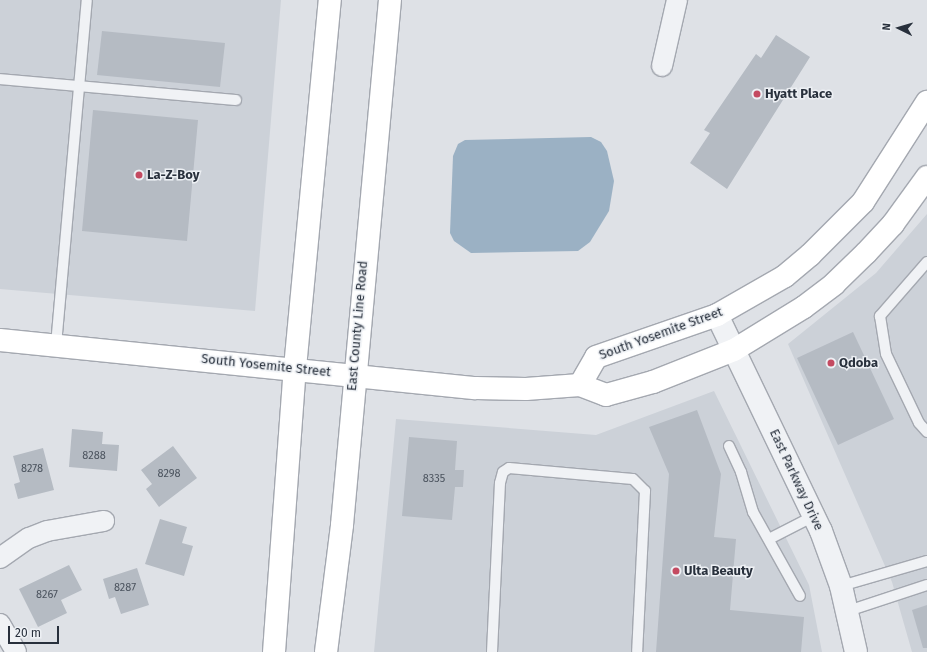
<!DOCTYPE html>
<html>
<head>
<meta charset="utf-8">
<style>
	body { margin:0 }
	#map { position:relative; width:927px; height:652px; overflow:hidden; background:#dee1e6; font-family:"Fira Sans",sans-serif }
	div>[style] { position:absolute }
	.built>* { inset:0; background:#ccd1d8 }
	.water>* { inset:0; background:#9bb1c4 }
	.building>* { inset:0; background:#b5bbc3 }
	.roads { filter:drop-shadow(1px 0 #a4a8b0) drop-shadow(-1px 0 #a4a8b0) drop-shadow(0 1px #a4a8b0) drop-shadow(0 -1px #a4a8b0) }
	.service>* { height:10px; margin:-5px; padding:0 5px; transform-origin:5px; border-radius:5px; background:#f0f2f5 }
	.minor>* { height:20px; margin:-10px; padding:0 10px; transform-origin:10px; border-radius:10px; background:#f0f2f5 }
	.tertiary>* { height:22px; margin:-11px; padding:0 11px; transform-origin:11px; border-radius:11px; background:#f0f2f5 }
	.secondary>* { height:22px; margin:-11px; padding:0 11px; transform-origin:11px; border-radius:11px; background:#fff }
	.dots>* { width:11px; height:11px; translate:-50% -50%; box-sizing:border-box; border:2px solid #edf0f4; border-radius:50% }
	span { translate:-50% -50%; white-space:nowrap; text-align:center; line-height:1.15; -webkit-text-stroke:3px #edf0f4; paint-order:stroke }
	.number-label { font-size:11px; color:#4b535e }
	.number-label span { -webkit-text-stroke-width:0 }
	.poi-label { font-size:13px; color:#28303c; font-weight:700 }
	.left { translate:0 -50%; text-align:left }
	.street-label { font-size:13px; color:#28303c }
	.north { position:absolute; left:879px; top:8px; width:40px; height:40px; -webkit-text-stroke:3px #edf0f4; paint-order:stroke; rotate:275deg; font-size:11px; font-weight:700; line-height:16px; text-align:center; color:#28303c }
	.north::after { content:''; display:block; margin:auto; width:14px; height:18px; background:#28303c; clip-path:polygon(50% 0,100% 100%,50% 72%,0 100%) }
	.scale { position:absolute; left:8px; top:626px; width:51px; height:18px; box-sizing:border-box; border:2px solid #28303c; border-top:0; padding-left:5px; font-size:12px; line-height:14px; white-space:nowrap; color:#28303c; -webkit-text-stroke:3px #edf0f4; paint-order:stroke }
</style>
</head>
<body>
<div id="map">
	<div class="built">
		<div style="clip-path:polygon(0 0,281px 0,255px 311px,0 289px)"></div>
		<div style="clip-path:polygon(927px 214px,927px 652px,912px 652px,892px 582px,788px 344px,876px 273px)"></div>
		<div style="clip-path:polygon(714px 391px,809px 585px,822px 652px,374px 652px,396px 419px,596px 435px)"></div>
	</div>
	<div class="water">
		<div style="clip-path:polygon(591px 137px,601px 142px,607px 151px,614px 181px,609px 211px,590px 242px,578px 251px,471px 253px,454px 241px,450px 233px,453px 156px,458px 144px,465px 140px)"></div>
	</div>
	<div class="building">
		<div style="clip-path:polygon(102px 31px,225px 43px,220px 87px,97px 75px)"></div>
		<div style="clip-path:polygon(776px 35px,810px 57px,727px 189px,690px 163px,710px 133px,704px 130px,756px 54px,761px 58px)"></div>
		<div style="clip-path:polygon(93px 110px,198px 120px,187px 241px,82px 231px)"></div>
		<div style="clip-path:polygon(853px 332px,894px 419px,838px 445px,797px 358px)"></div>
		<div style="clip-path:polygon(697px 410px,721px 474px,714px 537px,736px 539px,730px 610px,804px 617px,801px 652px,656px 652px,669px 474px,649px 427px)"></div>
		<div style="clip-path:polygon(72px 429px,103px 432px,102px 444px,119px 445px,117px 471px,69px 467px)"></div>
		<div style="clip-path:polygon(409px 437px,457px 441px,455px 470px,464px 470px,463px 487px,455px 487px,452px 520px,402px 516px)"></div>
		<div style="clip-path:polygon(173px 446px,197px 478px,159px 507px,146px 489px,152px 484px,141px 470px)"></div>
		<div style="clip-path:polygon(43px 448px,54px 490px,18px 499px,14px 484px,20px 482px,13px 456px)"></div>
		<div style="clip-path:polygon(160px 519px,187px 527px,182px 543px,193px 546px,184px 576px,145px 564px)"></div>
		<div style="clip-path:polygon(69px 565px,82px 590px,61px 600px,67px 613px,38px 627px,19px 589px)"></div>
		<div style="clip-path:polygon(137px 568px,149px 605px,121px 614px,115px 597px,109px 599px,103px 579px)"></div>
		<div style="clip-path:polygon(927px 605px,927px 648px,923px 648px,912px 610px)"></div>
	</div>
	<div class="roads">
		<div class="service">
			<div style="left:0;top:79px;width:237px;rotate:5.1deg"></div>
			<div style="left:927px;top:262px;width:72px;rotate:131deg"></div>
			<div style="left:880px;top:316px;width:38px;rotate:81deg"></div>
			<div style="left:886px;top:354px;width:76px;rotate:64.4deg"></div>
			<div style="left:919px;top:423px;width:12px;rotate:48deg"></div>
			<div style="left:56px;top:345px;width:346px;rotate:-84.9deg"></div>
			<div style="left:729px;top:446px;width:29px;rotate:65deg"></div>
			<div style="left:741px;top:472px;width:42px;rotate:73.3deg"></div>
			<div style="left:753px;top:512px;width:96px;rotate:60.8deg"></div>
			<div style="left:769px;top:539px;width:51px;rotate:-27.1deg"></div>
			<div style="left:841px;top:586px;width:90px;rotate:-16.2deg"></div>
			<div style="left:848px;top:611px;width:83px;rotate:-18.2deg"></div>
			<div style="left:492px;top:652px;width:169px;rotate:-87.3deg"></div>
			<div style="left:500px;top:483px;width:11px;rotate:-75deg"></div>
			<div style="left:503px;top:472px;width:7px;rotate:-34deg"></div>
			<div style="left:509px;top:468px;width:124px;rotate:5.1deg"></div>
			<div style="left:633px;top:479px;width:17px;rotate:45deg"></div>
			<div style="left:645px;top:491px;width:161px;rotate:92.8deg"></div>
		</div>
		<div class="minor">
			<div style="left:662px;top:66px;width:68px;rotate:-77.2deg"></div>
			<div style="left:0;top:558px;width:35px;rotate:-35deg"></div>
			<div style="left:29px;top:538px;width:19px;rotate:-21deg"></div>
			<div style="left:47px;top:531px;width:58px;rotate:-10deg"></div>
			<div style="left:0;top:624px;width:32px;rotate:60deg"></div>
		</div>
		<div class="tertiary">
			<div style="left:717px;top:315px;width:240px;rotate:64.3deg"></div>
			<div style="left:821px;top:531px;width:59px;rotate:70deg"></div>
			<div style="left:841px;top:586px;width:68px;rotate:77.2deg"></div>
		</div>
		<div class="secondary">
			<div style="left:0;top:340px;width:478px;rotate:5.8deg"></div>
			<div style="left:476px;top:388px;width:50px;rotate:1.1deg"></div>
			<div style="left:526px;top:389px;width:54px;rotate:-4.2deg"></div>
			<div style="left:580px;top:385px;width:28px;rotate:21deg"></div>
			<div style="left:606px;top:395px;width:49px;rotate:-15.5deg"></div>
			<div style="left:653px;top:382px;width:87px;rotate:-21.6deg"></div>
			<div style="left:734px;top:350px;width:82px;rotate:-31.6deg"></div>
			<div style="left:804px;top:307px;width:38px;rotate:-37deg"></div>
			<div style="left:834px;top:284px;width:45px;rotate:-44.1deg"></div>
			<div style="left:866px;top:253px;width:40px;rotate:-47deg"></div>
			<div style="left:893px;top:224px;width:58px;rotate:-54.1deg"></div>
			<div style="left:580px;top:385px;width:32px;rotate:-60deg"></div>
			<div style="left:596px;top:357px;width:128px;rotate:-19.1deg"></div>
			<div style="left:717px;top:315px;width:78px;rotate:-29.8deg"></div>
			<div style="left:785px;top:276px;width:33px;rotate:-40deg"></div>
			<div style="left:810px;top:255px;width:75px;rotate:-45deg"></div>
			<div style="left:863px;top:202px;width:119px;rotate:-57.4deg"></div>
			<div style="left:274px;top:652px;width:285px;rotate:-85.8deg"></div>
			<div style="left:295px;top:368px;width:370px;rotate:-84.6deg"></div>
			<div style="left:326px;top:652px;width:128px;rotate:-82.8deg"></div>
			<div style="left:342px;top:525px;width:527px;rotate:-84.78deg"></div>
		</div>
	</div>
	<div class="dots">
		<div style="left:757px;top:94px;background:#c44a61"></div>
		<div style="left:139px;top:175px;background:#c44a61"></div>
		<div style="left:831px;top:363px;background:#c44a61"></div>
		<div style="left:676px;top:571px;background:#c44a61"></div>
	</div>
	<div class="number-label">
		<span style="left:94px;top:456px">8288</span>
		<span style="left:32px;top:469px">8278</span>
		<span style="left:169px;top:474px">8298</span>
		<span style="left:434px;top:479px">8335</span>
		<span style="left:125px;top:588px">8287</span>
		<span style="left:47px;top:595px">8267</span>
	</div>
	<div class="poi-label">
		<span class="left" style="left:765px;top:94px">Hyatt Place</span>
		<span class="left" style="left:147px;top:175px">La-Z-Boy</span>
		<span class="left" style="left:839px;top:363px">Qdoba</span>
		<span class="left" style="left:684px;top:571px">Ulta Beauty</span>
	</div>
	<div class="street-label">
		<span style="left:358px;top:326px;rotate:-85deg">East County Line Road</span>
		<span style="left:661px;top:334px;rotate:-20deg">South Yosemite Street</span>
		<span style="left:266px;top:366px;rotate:6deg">South Yosemite Street</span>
		<span style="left:796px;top:480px;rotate:65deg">East Parkway Drive</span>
	</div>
	<div class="north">N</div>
	<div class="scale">20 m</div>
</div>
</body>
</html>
